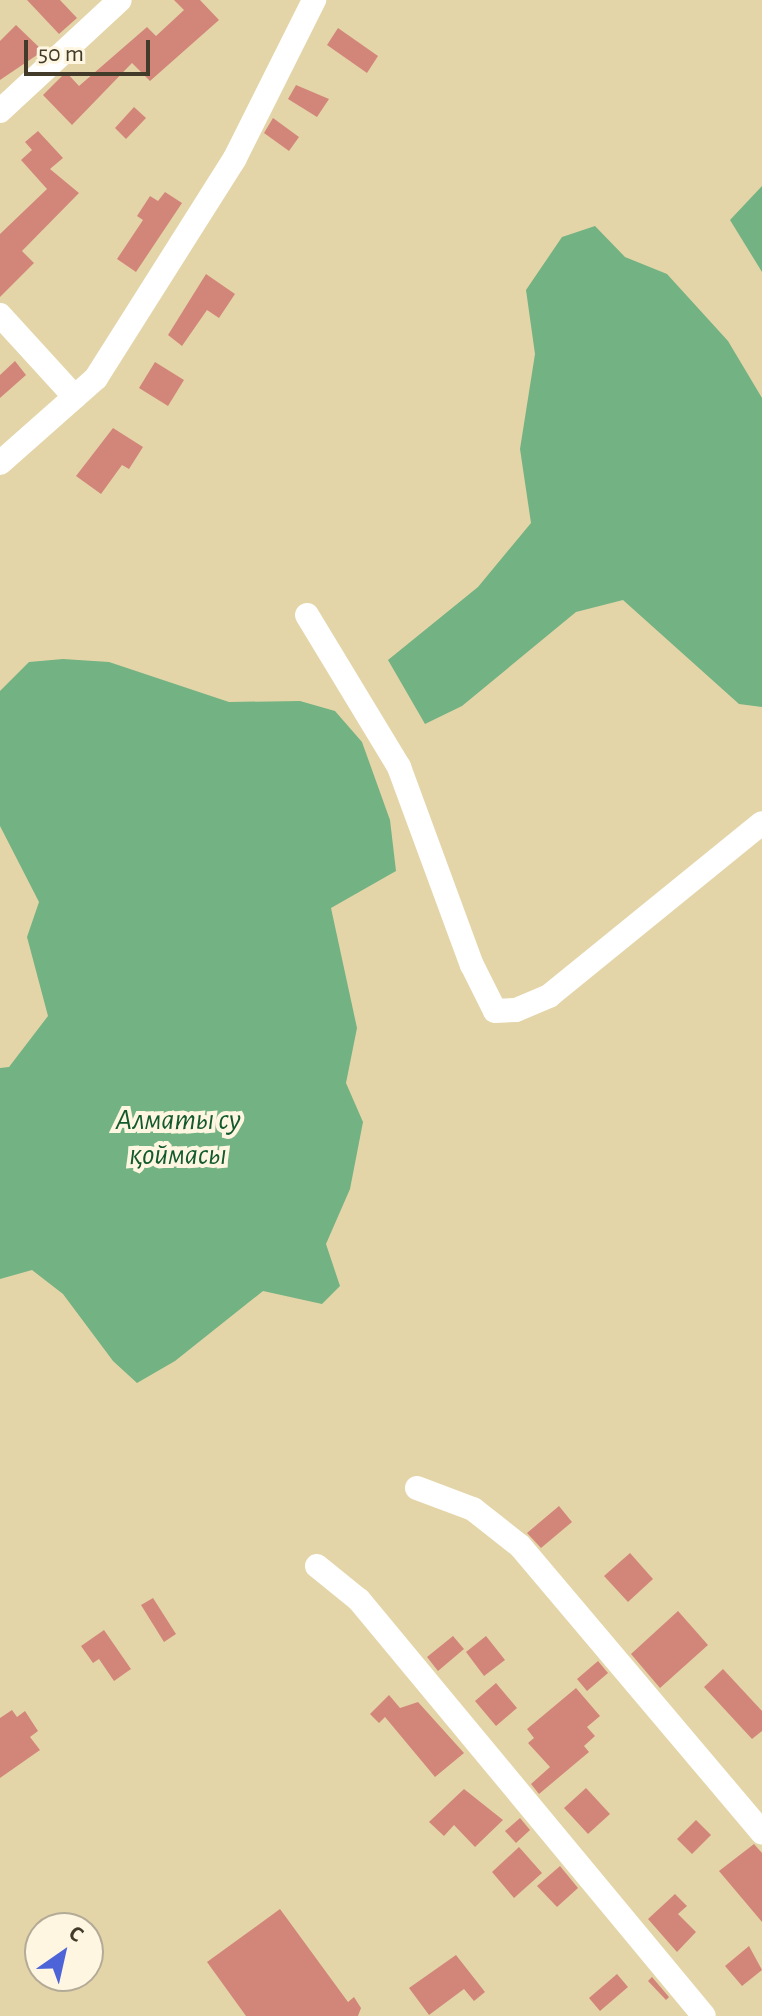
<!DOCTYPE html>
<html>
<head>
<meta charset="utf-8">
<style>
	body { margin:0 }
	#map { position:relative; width:762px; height:2016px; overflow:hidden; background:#e4d5a9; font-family:"Alegreya Sans",sans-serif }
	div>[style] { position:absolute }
	.water>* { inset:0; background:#73b282 }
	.building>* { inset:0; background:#d28679 }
	.minor>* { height:24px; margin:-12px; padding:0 12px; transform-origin:12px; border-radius:12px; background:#fff }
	span { translate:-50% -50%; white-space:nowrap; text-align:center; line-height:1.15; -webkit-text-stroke:8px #fef6e0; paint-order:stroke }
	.water-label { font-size:30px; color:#125a2d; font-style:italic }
	.north { position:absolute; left:24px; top:1912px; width:80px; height:80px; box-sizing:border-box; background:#fef6e0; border:2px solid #b3ab97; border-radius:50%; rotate:34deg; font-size:22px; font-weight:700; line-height:32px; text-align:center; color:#423b2a }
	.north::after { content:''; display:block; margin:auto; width:28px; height:36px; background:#4d64d9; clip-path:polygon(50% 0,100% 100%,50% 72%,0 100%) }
	.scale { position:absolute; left:24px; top:40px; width:126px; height:36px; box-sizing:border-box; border:4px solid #423b2a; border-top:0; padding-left:10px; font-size:24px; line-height:28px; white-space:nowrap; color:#423b2a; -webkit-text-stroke:6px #fef6e0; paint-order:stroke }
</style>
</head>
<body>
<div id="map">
	<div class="water">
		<div style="clip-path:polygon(762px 186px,762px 272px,730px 220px)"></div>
		<div style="clip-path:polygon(595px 226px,625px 257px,667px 274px,728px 341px,762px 398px,762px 707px,739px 704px,623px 600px,576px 612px,462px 706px,425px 724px,388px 660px,478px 587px,531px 523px,520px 449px,535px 354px,526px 290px,562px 237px)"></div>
		<div style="clip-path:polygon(63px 659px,109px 662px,229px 702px,300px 701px,335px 711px,362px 742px,390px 820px,396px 871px,331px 908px,357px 1028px,346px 1083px,363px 1122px,350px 1189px,326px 1244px,340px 1286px,322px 1304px,263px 1291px,175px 1361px,137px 1383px,113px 1361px,63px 1294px,32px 1270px,0 1279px,0 1068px,9px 1067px,48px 1016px,27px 937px,39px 902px,0 826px,0 691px,29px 662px)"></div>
	</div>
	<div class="building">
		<div style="clip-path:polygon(27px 0,60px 0,77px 18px,59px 34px)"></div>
		<div style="clip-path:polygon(174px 0,200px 0,219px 20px,150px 81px,132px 63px,72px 125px,43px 95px,66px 72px,79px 86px,147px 27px,156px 36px,184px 10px)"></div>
		<div style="clip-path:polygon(16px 25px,43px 51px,0 80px,0 41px)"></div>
		<div style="clip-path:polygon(338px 28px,378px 56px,367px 73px,327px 45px)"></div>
		<div style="clip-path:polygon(296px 85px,329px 99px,317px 117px,288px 99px)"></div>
		<div style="clip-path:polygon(134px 107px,146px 118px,126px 139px,115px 128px)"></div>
		<div style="clip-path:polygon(273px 118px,299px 137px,289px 151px,264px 133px)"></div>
		<div style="clip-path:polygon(38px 131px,63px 158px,50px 169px,79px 193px,22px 251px,34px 263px,0 297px,0 234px,47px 189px,21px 160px,32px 150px,25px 142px)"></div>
		<div style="clip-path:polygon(165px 192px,182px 203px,136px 272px,117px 259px,143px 220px,137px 216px,150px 196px,158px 201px)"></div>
		<div style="clip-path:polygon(206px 274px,235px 294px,219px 318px,207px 310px,182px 346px,168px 335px)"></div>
		<div style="clip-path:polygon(15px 361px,26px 375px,0 398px,0 375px)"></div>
		<div style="clip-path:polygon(155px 362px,184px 380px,168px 406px,139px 388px)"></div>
		<div style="clip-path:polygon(113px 428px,143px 447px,129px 469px,122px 465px,101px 494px,76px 476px)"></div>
		<div style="clip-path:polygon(559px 1506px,572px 1522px,541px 1548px,527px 1533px)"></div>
		<div style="clip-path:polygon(630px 1553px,653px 1579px,628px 1602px,604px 1576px)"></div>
		<div style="clip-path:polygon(153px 1598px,176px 1634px,164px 1642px,141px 1605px)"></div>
		<div style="clip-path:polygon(678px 1611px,708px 1645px,660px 1688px,631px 1654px)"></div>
		<div style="clip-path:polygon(104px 1630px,131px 1669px,114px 1681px,99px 1659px,93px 1663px,81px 1646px)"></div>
		<div style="clip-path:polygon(453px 1636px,464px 1649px,438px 1671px,427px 1657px)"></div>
		<div style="clip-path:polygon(486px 1636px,505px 1660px,484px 1676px,466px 1652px)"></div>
		<div style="clip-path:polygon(598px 1661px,608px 1673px,587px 1691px,577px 1679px)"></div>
		<div style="clip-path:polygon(723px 1669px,762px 1711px,762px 1731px,752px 1739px,704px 1687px)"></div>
		<div style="clip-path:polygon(496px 1683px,517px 1708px,496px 1726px,475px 1701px)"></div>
		<div style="clip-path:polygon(576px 1688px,600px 1716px,587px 1727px,595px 1736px,584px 1746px,589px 1752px,539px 1794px,531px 1784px,550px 1767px,528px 1743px,534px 1738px,527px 1729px)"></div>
		<div style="clip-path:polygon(389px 1695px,400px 1708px,418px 1702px,464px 1753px,435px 1777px,385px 1717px,379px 1723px,370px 1714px)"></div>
		<div style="clip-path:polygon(12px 1710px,17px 1717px,25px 1711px,38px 1731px,30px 1737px,40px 1750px,0 1778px,0 1718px)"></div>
		<div style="clip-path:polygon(586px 1788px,610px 1814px,588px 1834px,564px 1808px)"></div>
		<div style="clip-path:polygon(464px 1789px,503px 1820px,475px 1847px,454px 1825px,444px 1836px,429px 1822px)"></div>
		<div style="clip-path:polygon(520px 1818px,530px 1830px,516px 1843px,505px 1831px)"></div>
		<div style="clip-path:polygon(696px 1820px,711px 1835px,692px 1854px,677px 1839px)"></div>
		<div style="clip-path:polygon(754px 1844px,762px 1853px,762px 1922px,719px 1871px)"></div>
		<div style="clip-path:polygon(519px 1847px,542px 1873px,514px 1898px,492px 1872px)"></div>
		<div style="clip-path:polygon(560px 1866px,578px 1888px,557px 1907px,537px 1886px)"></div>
		<div style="clip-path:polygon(675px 1894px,687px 1906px,678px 1914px,696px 1932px,677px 1952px,648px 1919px)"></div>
		<div style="clip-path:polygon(280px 1909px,348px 2002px,354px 1997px,361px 2008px,358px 2016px,246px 2016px,207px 1962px)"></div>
		<div style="clip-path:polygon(749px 1946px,762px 1970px,742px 1986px,725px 1966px)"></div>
		<div style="clip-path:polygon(456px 1955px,485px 1992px,474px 2001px,464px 1989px,429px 2015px,409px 1988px)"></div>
		<div style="clip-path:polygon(617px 1974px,628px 1987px,600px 2011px,589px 1998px)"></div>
		<div style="clip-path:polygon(652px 1977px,669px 1997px,666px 2000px,648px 1981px)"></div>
	</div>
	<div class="minor">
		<div style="left:0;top:111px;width:163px;rotate:-42.8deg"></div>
		<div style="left:0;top:315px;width:111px;rotate:47.6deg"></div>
		<div style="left:0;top:463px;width:128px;rotate:-41.5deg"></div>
		<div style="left:96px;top:378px;width:260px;rotate:-57.7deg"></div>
		<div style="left:235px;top:158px;width:177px;rotate:-63.4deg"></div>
		<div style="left:307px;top:615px;width:178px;rotate:58.8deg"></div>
		<div style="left:399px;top:767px;width:211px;rotate:69.8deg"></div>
		<div style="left:472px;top:965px;width:51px;rotate:63.4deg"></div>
		<div style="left:495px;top:1011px;width:21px;rotate:-3deg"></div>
		<div style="left:516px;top:1010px;width:36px;rotate:-23deg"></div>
		<div style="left:549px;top:996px;width:274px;rotate:-39.1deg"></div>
		<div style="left:417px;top:1488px;width:60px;rotate:20.6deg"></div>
		<div style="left:473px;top:1509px;width:60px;rotate:38.2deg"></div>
		<div style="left:520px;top:1546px;width:375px;rotate:49.8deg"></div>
		<div style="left:317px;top:1566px;width:54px;rotate:39deg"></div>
		<div style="left:359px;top:1600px;width:540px;rotate:50.33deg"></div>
	</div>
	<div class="water-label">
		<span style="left:178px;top:1137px">Алматы су<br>қоймасы</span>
	</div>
	<div class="north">С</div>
	<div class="scale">50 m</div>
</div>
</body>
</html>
